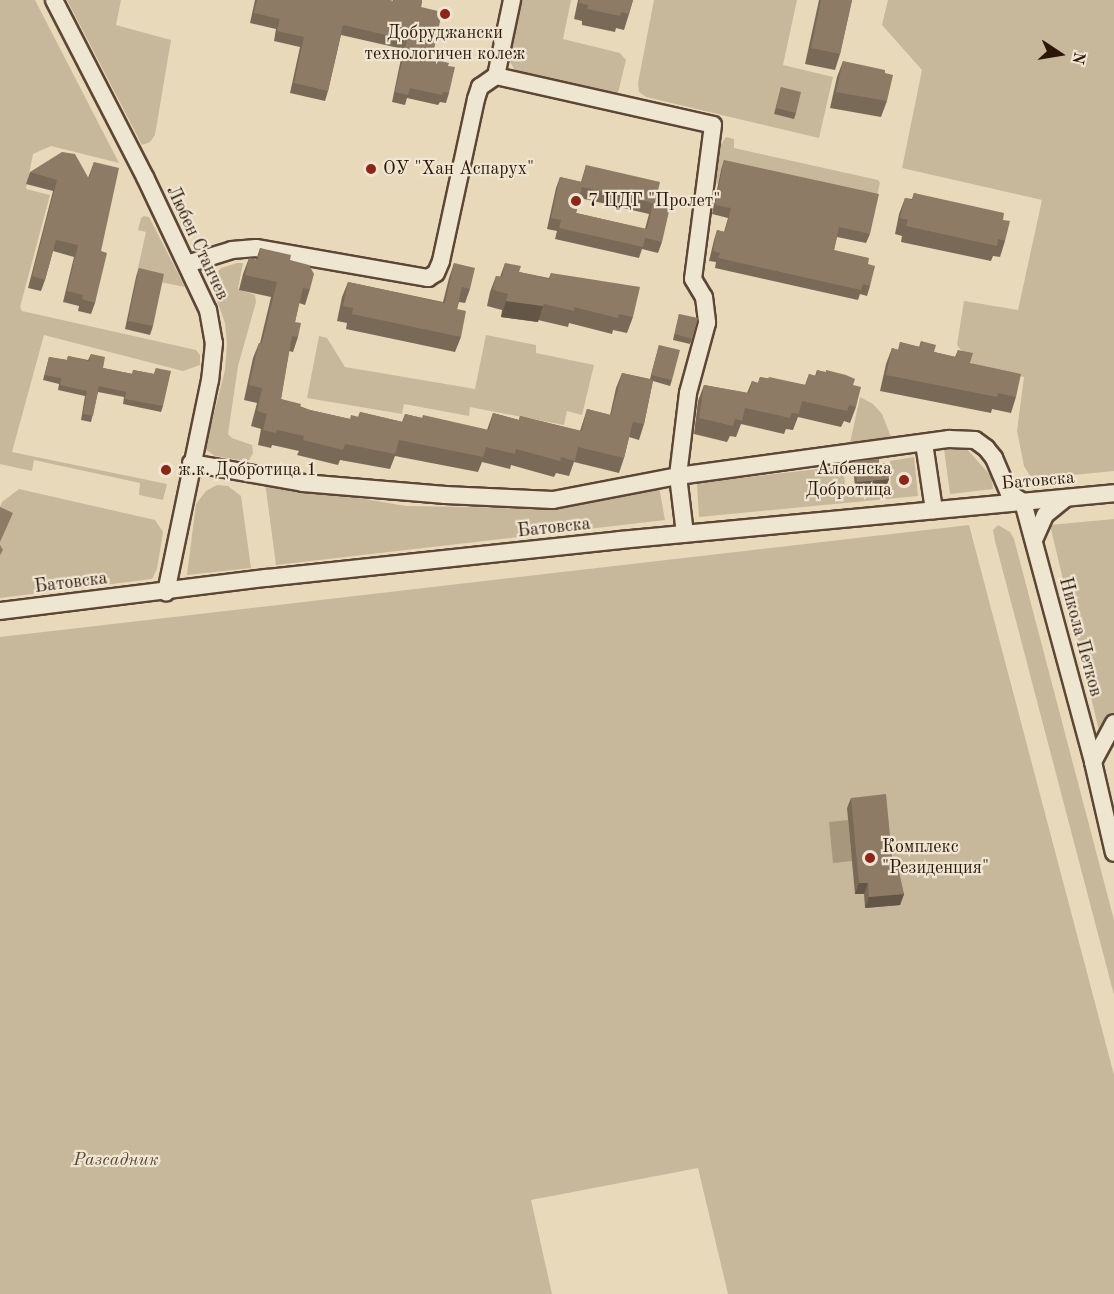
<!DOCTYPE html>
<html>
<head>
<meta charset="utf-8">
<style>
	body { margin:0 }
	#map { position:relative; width:1114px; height:1294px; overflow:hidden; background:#e7d9ba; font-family:"Old Standard TT",serif }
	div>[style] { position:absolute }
	.green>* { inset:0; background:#c7b89c }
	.water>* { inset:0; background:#a7977d }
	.roads { filter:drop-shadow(2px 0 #5b4734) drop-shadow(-2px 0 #5b4734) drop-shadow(0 2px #5b4734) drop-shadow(0 -2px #5b4734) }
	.minor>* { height:16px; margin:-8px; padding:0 8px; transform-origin:8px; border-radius:8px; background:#efe6d2 }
	.wall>* { inset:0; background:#796a57 }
	.shaded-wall>* { inset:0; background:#635647 }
	.building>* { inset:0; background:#8d7b65 }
	.dots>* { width:16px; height:16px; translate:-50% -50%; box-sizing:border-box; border:3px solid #efe6d2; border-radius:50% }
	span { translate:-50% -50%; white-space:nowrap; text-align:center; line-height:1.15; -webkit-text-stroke:4.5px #efe6d2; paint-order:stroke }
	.poi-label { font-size:18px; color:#2c1608 }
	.left { translate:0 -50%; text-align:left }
	.right { translate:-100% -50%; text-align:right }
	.street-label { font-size:18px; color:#2c1608 }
	.park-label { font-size:18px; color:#5a4734; font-style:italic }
	.north { position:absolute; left:1030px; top:24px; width:60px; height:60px; -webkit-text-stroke:4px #efe6d2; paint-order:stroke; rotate:102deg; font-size:16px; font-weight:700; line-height:24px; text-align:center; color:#2c1608 }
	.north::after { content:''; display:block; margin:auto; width:21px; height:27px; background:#2c1608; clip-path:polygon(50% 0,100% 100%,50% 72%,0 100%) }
</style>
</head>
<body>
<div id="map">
	<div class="green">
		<div style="clip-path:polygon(0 0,35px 0,119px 163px,51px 146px,33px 154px,26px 189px,50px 195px,20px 307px,22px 311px,196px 350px,200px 355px,200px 365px,183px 371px,44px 335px,12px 452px,167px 484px,163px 500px,139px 495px,140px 483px,34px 460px,32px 471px,0 464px)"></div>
		<div style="clip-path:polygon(67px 0,121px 0,116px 25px,171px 40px,155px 135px,150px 142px,142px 145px)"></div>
		<div style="clip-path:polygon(519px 0,571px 0,563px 39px,620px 53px,626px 60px,618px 93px,516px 72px,507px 57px)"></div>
		<div style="clip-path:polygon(654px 0,797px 0,783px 65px,833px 77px,819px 138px,646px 97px,639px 92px,638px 83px)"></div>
		<div style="clip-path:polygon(888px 0,1114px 0,1114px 471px,1032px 479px,1024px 466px,1017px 431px,1024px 377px,974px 366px,957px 345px,964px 301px,1018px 310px,1042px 200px,902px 168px,922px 70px,882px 25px)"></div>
		<div style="clip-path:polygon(726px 137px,734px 139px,734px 148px,878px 180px,880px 183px,875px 204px,721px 170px,718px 184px,711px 181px,718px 149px)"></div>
		<div style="clip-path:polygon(144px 216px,149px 217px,185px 287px,136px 277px,146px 232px,138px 230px,141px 218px)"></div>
		<div style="clip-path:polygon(237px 263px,243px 263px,238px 289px,255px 295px,256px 302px,238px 366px,228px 434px,232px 438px,252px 445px,253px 453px,249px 460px,245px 461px,215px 456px,205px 449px,225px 370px,227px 344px,225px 323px,210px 281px,221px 268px)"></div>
		<div style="clip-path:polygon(486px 335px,536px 345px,536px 353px,594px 365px,582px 415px,567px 411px,564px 425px,470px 407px,469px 416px,404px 404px,402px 414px,307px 398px,319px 336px,327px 338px,345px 367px,475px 389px)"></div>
		<div style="clip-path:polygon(860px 397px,873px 404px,882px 414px,891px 437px,850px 443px)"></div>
		<div style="clip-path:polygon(966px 448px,991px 476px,993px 489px,950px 494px,944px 449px)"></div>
		<div style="clip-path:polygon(914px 457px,918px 496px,699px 517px,697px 483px,843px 466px,846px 494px,891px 490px,890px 461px)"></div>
		<div style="clip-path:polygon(265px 482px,406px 506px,517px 508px,537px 507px,659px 487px,665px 520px,276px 565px)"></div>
		<div style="clip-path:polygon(217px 485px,228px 486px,241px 496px,251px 568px,187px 575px,196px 504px,206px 491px)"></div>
		<div style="clip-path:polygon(19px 489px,155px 520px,163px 532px,157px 569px,152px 579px,0 598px,0 507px,2px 502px)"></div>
		<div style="clip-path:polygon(1114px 519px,1114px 715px,1101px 739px,1050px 525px)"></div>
		<div style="clip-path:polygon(969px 525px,1114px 1075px,1114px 1294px,728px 1294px,698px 1168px,531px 1200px,552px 1294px,0 1294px,0 637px)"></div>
		<div style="clip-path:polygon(998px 525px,1010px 532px,1014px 539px,1114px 920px,1114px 995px,995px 541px,993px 530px)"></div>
	</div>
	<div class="water">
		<div style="clip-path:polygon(848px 820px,852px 861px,833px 863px,829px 822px)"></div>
	</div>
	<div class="roads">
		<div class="minor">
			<div style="left:54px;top:0;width:199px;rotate:62.8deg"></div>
			<div style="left:145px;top:177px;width:147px;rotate:64.7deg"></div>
			<div style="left:208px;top:310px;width:34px;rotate:80deg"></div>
			<div style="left:214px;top:343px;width:37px;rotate:96deg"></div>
			<div style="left:210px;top:380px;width:217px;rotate:101.7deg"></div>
			<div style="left:496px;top:76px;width:78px;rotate:-78.1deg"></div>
			<div style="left:187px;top:264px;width:47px;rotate:-17.3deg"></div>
			<div style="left:232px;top:250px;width:24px;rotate:-5deg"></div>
			<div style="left:256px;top:248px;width:175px;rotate:9.9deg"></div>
			<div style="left:428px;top:278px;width:9px;rotate:-32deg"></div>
			<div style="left:436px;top:273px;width:13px;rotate:-67deg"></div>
			<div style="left:441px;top:261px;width:166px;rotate:-77.8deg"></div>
			<div style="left:476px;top:99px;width:13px;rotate:-72deg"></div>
			<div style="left:480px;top:87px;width:19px;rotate:-35deg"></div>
			<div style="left:496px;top:76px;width:222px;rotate:12.7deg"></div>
			<div style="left:713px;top:125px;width:155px;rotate:97.4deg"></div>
			<div style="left:693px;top:279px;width:21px;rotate:59deg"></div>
			<div style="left:704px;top:297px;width:26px;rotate:83deg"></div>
			<div style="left:707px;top:323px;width:73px;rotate:105.2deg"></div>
			<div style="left:688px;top:393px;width:84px;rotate:96.9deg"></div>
			<div style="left:678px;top:476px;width:58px;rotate:83.1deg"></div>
			<div style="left:924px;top:443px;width:68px;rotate:81.5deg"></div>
			<div style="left:191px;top:463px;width:114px;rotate:10.1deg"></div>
			<div style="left:303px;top:483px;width:143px;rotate:4.8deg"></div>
			<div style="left:445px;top:495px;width:108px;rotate:2.7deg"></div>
			<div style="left:553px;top:500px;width:127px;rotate:-10.9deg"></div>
			<div style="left:678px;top:476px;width:274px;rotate:-7.8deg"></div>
			<div style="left:949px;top:439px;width:26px;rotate:2deg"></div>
			<div style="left:975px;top:440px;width:14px;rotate:36deg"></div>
			<div style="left:986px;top:448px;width:13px;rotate:51deg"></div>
			<div style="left:994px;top:458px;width:38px;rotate:67deg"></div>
			<div style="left:1009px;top:493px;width:17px;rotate:33deg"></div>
			<div style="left:1023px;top:502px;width:269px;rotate:74.9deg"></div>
			<div style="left:1093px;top:762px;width:93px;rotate:77deg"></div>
			<div style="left:1034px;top:540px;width:27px;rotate:-66deg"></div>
			<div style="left:1045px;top:515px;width:27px;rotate:-39deg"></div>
			<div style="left:0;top:611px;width:268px;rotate:-7.1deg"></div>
			<div style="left:266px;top:578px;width:356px;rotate:-6.1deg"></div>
			<div style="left:620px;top:540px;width:496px;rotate:-5.4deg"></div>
			<div style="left:1093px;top:762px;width:44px;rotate:-61.7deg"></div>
		</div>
	</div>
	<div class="wall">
		<div style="clip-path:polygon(255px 0,388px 0,393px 1px,393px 0,422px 0,421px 7px,432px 59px,448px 66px,449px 93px,446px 103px,440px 102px,438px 105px,407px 98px,405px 105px,392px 102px,403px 49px,341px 35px,328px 91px,325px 101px,290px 93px,300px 47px,274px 41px,276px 29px,250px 23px)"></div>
		<div style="clip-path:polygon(578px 0,633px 0,629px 14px,624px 30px,616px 28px,615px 32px,582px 25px,582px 21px,574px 19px)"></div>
		<div style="clip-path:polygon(819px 0,852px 0,840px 54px,835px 70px,805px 64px)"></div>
		<div style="clip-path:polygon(843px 61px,887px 101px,881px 117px,830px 108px,837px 77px)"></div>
		<div style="clip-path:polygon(781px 87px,796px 113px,794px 119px,774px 114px)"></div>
		<div style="clip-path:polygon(724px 160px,870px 234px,866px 243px,837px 237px,834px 250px,868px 264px,870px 286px,867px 296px,860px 294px,858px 300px,715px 268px,716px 262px,709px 261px,714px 240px,717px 230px,724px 232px,728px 218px,712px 214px,721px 170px)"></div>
		<div style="clip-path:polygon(94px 162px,101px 251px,95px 303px,91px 314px,78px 311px,79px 306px,63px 302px,74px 257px,53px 251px,45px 280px,41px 291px,28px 288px,53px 191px,26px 184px,30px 172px,88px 178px)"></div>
		<div style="clip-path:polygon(evenodd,586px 165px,655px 204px,662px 242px,658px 253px,642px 249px,639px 258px,555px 239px,557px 231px,547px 229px,556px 188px,560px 177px,581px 182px,586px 165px,580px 198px,649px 214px,645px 229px,576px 213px,580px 198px)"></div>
		<div style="clip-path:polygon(914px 193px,1003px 220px,1005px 241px,1000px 257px,993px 256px,991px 261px,901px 242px,902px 236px,895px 234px,899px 214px,905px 198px,912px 199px)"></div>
		<div style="clip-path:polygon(260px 248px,290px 260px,310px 289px,305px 305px,299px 303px,295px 322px,298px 337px,293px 352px,289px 351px,281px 399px,310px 410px,350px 419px,358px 417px,360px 412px,402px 422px,405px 414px,422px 418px,487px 430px,493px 413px,519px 420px,520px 416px,580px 431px,587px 409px,610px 415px,616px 388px,622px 373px,650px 379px,659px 345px,672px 380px,670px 386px,653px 381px,644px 424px,639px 440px,629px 437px,624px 458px,619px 473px,574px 462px,569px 476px,556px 473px,554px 477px,511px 465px,510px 469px,482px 462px,478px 472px,395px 456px,390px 469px,340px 460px,338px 465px,297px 455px,299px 451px,272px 445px,271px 448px,258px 445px,261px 429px,251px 426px,257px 403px,244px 400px,253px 358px,259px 343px,260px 343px,271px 297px,239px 290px,243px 274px,249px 258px,256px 260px)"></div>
		<div style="clip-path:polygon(454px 263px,470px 289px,465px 303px,459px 302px,457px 309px,461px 337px,455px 352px,346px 329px,347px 323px,337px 321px,342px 297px,348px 282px,443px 302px,449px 278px)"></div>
		<div style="clip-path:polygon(505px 263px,519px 272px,549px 278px,551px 273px,633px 317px,627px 333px,613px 330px,612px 334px,569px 323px,568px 327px,538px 320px,538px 322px,501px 317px,502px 310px,487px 306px,490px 292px,496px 276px,500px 277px)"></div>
		<div style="clip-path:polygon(139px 268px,153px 326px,150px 335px,125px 329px,136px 277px)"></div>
		<div style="clip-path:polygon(679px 314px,692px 339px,690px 344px,673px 340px)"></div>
		<div style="clip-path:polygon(921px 341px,934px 352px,955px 357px,958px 350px,970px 363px,1016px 397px,1011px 413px,992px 409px,991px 413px,880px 391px,886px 364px,892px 348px,898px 350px,900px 342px,919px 347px)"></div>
		<div style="clip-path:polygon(91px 354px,103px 368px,132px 374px,133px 370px,154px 374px,156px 368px,163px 406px,161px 412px,123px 404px,124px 397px,98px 392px,91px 422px,81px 420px,85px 396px,58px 390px,59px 384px,43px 380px,49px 357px,67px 360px,68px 356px,88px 360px)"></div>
		<div style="clip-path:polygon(817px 370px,853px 385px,856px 407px,850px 423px,844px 421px,841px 427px,798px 417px,793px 430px,786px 429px,784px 434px,741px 424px,736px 437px,730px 436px,727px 442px,694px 434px,698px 401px,704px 385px,747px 393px,752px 381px,758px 383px,760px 377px,805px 385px,809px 374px,815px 376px)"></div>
		<div style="clip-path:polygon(855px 461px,879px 464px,889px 479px,887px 484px,855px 487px,853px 467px)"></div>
		<div style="clip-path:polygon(851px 798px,893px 867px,904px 894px,900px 905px,865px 908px,864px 894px,855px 894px,847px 808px)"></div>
	</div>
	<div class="shaded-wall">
		<div style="clip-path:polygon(506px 301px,543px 306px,538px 322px,501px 317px)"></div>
		<div style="clip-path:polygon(889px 479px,887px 484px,855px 487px,857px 482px)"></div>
		<div style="clip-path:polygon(859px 883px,868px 883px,864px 894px,855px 894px)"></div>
		<div style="clip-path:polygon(904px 894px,900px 905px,865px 908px,869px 897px)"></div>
	</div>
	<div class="building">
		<div style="clip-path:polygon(257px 0,388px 0,394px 1px,394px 0,422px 0,421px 7px,442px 12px,432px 59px,449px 63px,448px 66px,455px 67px,449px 93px,443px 92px,442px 95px,410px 88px,408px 95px,395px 92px,407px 40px,343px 25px,328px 91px,294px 83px,304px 37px,277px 31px,280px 19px,254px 13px)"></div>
		<div style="clip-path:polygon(580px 0,633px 0,629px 14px,621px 12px,620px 16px,587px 9px,588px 5px,579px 3px)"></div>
		<div style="clip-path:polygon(821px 0,852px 0,840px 54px,811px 48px)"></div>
		<div style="clip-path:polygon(843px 61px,885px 70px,885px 73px,893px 75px,887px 101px,836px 92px)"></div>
		<div style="clip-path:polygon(781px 87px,801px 92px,796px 113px,776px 108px)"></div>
		<div style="clip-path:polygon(62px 152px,75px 154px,89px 179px,94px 162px,119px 168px,101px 251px,107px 253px,95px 303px,82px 299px,83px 295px,67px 291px,78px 245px,56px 240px,45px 280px,32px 276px,57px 180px,30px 172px)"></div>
		<div style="clip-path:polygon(724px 160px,879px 194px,870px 234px,839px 227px,834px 250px,869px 258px,868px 264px,875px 266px,870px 286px,863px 284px,861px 290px,718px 258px,720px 253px,713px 251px,717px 230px,725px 232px,731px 208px,715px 205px)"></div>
		<div style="clip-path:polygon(evenodd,586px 165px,660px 182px,655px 204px,670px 207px,662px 242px,645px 238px,643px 247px,559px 228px,561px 220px,551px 218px,560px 177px,582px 182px,586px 165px,582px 187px,653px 203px,647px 229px,576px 213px,582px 187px)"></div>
		<div style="clip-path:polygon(914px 193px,1004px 213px,1003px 220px,1010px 221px,1005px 241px,998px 239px,997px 246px,906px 226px,908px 220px,900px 218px,905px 198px,912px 200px)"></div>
		<div style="clip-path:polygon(260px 248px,291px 255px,290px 260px,309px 265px,314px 274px,310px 289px,303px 288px,295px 322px,301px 323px,298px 337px,292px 336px,281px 399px,301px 404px,300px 407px,310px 410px,350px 419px,351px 415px,359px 417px,360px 412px,403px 422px,405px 414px,422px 418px,423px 415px,489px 430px,493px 413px,519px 420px,520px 416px,582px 431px,587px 409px,611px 415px,622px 373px,653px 380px,644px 424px,633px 422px,624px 458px,578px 447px,575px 461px,561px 457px,560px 461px,516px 449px,515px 454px,486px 447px,483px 457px,399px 440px,395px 454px,345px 444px,343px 450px,303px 440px,304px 436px,277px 430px,276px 433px,263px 430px,267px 414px,257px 411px,262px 388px,249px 385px,259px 343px,262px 343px,277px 282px,245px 275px,249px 258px,258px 260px)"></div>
		<div style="clip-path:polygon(454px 263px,475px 268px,470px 289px,462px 287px,457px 309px,466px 311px,461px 337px,352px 314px,353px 308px,343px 306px,348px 282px,445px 303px)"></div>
		<div style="clip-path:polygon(505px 263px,521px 266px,519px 272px,550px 279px,551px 273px,640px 287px,633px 317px,619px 314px,618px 318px,574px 307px,574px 311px,544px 304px,543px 306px,506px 301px,508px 294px,493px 290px,496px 276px,502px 277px)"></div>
		<div style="clip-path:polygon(139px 268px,164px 274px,153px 326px,128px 321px)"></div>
		<div style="clip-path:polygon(679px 314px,698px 318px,692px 339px,675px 334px)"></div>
		<div style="clip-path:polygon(921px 341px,936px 345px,934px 352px,956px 357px,958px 350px,973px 353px,970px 363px,1021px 374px,1016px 397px,998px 393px,997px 397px,886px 375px,892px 348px,899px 350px,900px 342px,920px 347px)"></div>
		<div style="clip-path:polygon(659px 345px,680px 350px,672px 380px,651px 375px)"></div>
		<div style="clip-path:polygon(91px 354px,105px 357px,103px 368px,133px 374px,133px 370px,154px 374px,156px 368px,171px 371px,163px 406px,125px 399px,126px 392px,99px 386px,93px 416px,83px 414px,87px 391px,60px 385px,61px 378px,45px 375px,49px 357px,67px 360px,68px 356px,89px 361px)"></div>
		<div style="clip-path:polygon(817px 370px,826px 372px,826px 370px,846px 375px,855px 379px,853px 385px,861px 387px,856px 407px,849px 405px,847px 411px,802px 401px,799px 414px,792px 413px,790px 418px,745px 408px,742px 421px,735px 419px,733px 426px,699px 418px,704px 385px,749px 393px,752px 381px,758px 383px,760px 377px,768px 379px,769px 377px,806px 385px,809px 374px,816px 376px)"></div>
		<div style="clip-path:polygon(879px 459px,879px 464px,888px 463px,889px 479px,857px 482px,855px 461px)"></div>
		<div style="clip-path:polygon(0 507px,13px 513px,0 542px)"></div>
		<div style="clip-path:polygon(0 545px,3px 550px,0 555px)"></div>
		<div style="clip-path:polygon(886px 794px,893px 867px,898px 867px,904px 894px,869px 897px,868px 883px,859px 883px,851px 798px)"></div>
	</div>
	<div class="dots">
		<div style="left:445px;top:14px;background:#8f2418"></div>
		<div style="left:371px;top:169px;background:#8f2418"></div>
		<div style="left:576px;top:201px;background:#8f2418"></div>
		<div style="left:166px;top:470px;background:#8f2418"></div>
		<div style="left:904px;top:480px;background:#8f2418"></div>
		<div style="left:870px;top:858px;background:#8f2418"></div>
	</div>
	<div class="poi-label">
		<span style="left:445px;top:44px">Добруджански<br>технологичен колеж</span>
		<span class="left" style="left:383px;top:169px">ОУ "Хан Аспарух"</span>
		<span class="left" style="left:588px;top:201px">7 ЦДГ "Пролет"</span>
		<span class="left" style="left:178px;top:470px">ж.к. Добротица 1</span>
		<span class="right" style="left:892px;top:480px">Албенска<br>Добротица</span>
		<span class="left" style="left:882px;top:858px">Комплекс<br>"Резиденция"</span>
	</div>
	<div class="street-label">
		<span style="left:197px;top:243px;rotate:65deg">Любен Станчев</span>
		<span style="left:1038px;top:481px;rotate:-5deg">Батовска</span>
		<span style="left:554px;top:528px;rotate:-6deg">Батовска</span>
		<span style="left:71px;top:583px;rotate:-7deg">Батовска</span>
		<span style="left:1080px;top:637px;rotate:75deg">Никола Петков</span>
	</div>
	<div class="park-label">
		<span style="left:116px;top:1160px">Разсадник</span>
	</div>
	<div class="north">N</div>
</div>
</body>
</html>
